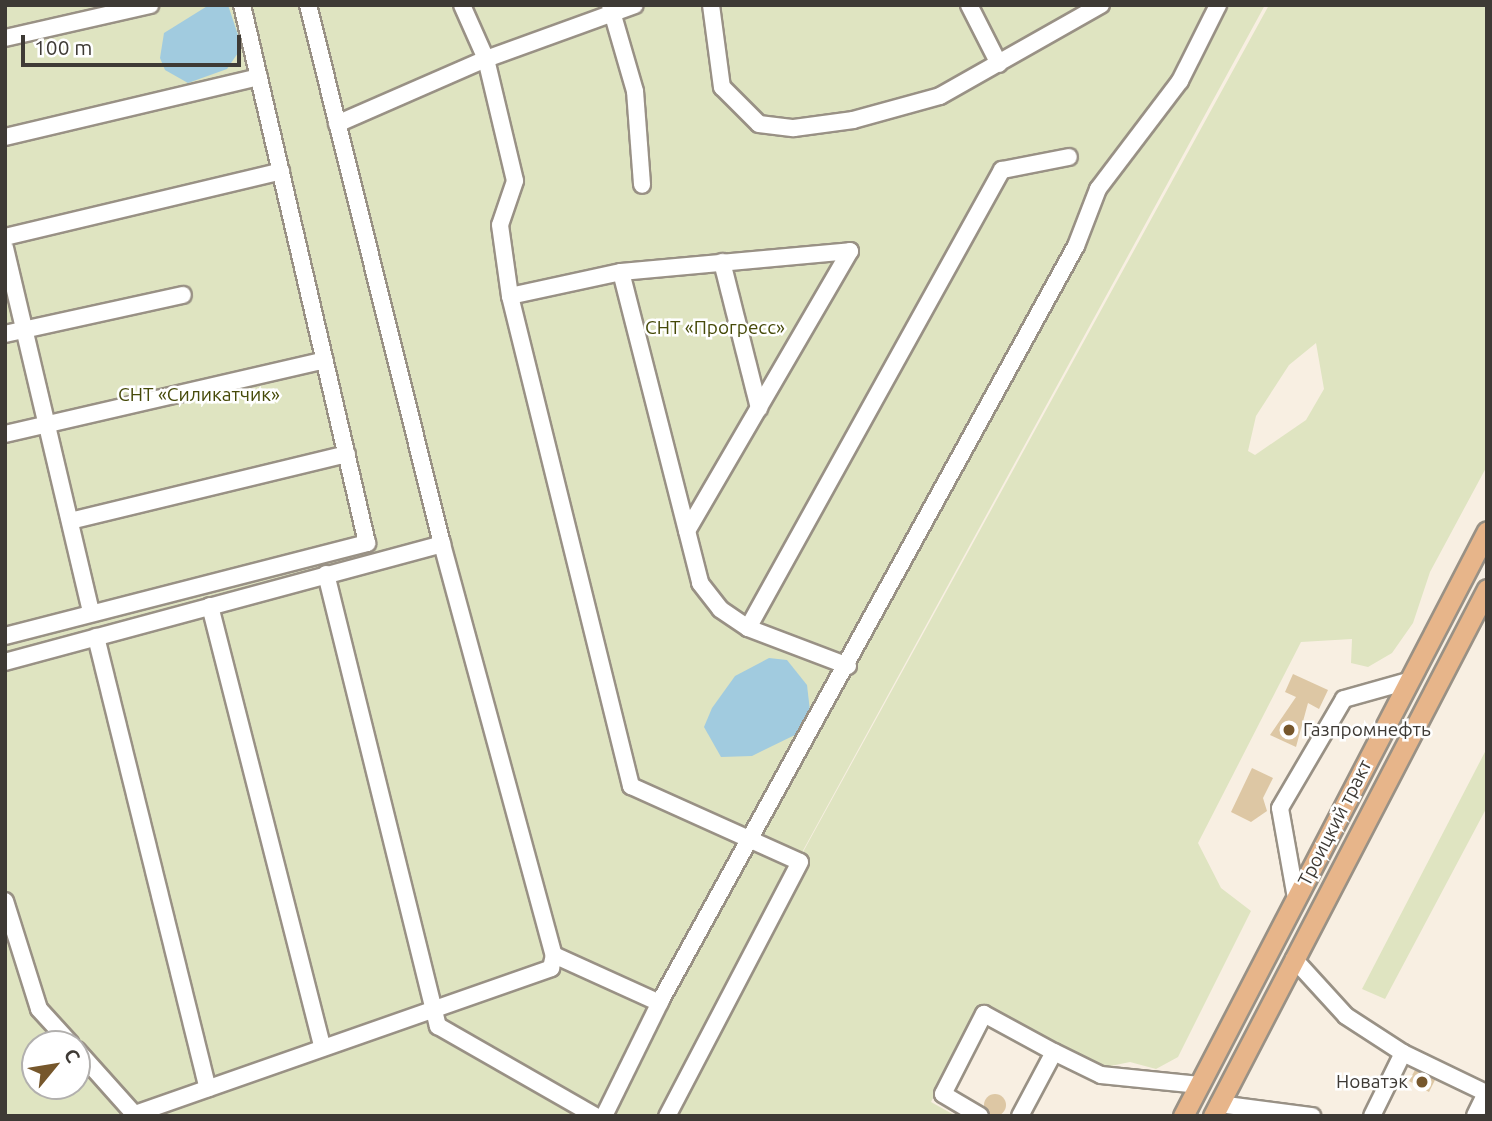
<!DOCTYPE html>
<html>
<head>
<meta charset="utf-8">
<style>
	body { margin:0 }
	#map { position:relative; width:1492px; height:1121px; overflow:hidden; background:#f8efe2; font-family:Ubuntu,sans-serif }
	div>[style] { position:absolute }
	.green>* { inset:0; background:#dfe4c1 }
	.water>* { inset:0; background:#a1cbdf }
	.building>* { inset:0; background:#ddc7a4 }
	.round { border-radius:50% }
	.roads { filter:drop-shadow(2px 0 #999185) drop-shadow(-2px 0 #999185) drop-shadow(0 2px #999185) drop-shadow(0 -2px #999185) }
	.minor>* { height:16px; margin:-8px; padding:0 8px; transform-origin:8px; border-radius:8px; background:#fff }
	.major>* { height:19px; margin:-9.5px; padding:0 9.5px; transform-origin:9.5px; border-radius:9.5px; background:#e7b58a }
	.dots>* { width:19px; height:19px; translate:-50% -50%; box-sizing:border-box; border:4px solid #fff; border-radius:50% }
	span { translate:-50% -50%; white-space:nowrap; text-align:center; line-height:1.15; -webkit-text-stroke:5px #fff; paint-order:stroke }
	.park-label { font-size:19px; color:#464a09 }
	.poi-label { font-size:19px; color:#3e3a35 }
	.left { translate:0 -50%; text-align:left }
	.right { translate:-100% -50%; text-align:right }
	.street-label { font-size:19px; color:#3e3a35 }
	.frame { position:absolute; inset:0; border:7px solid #3e3a35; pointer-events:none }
	.north { position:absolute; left:21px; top:1030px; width:70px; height:70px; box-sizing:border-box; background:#fff; border:2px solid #b2b0ae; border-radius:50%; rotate:60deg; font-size:19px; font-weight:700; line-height:28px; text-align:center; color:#3e3a35 }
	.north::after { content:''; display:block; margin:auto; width:24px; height:32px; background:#76572c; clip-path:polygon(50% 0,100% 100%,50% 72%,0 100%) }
	.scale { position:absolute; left:21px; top:35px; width:220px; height:32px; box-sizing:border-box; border:4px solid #3e3a35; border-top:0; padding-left:9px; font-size:21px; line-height:24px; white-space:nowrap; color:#3e3a35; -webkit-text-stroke:5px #fff; paint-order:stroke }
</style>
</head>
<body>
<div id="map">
	<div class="green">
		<div style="clip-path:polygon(evenodd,5px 5px,1265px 5px,688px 1061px,1269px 5px,1487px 5px,1487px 466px,1430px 572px,1413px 623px,1392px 653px,1368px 667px,1351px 663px,1352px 639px,1301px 642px,1198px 843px,1221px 888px,1251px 911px,1178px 1057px,1156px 1069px,1130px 1062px,1101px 1068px,981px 1007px,931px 1102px,956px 1116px,5px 1116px,5px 5px,1316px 343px,1324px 389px,1306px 420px,1255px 455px,1248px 451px,1256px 416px,1289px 365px,1316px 343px,5px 5px,35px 1044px,77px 1044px,77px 1086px,35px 1086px,35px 1044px)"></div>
		<div style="clip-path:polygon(1487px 748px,1487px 807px,1385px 999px,1362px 989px)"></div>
	</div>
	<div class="water">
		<div style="clip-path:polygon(209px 5px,228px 5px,242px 47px,227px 69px,188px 83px,165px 70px,160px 58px,164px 33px)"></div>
		<div style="clip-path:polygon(769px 658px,787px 660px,807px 685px,810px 711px,801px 732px,752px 756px,721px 757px,704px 727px,712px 708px,735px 676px)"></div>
	</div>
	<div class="building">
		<div style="clip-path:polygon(1293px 674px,1328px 690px,1319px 709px,1308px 703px,1296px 747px,1270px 735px,1296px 697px,1285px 692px)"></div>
		<div style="clip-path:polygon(1252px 768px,1273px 778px,1263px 798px,1267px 811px,1251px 822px,1231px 812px)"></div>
		<div style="clip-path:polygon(1415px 1070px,1435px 1080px,1429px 1092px,1409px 1081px)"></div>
		<div class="round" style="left:984px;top:1094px;width:22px;height:22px"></div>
	</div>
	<div class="roads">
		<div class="minor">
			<div style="left:308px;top:5px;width:555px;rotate:76.04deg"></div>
			<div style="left:462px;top:5px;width:59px;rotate:66deg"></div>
			<div style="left:486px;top:59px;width:125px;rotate:76.6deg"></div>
			<div style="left:515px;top:181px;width:46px;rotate:108.8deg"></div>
			<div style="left:500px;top:225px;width:72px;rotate:82deg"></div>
			<div style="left:510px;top:296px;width:505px;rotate:76.13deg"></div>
			<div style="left:631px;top:786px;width:185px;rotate:24.2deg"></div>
			<div style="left:800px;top:862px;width:287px;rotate:117.6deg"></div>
			<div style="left:610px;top:5px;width:90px;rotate:73.8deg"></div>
			<div style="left:635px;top:91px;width:94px;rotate:85.7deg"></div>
			<div style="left:711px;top:5px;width:83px;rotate:82.4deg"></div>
			<div style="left:722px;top:87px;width:52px;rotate:45deg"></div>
			<div style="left:759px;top:124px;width:35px;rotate:7deg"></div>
			<div style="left:794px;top:128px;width:60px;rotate:-7.7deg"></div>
			<div style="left:853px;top:120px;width:90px;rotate:-15.4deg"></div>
			<div style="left:940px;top:96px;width:185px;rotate:-29.5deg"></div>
			<div style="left:969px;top:5px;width:66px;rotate:63deg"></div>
			<div style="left:5px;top:38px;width:149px;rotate:-12.8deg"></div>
			<div style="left:337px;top:124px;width:163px;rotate:-23.6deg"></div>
			<div style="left:486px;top:59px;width:158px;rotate:-19.9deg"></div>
			<div style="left:5px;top:137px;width:261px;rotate:-13.3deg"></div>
			<div style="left:5px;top:237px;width:284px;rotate:-13.4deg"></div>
			<div style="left:5px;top:248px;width:373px;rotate:76.7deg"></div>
			<div style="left:722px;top:262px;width:151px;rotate:75.8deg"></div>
			<div style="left:621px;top:272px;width:321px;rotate:75.7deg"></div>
			<div style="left:700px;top:583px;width:33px;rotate:52deg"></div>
			<div style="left:720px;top:609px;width:34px;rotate:34deg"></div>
			<div style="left:748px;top:628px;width:107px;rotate:20.8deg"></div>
			<div style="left:510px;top:296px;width:114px;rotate:-12.2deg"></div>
			<div style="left:621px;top:272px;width:230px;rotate:-5.2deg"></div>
			<div style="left:5px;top:334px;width:182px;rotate:-12.4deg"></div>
			<div style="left:5px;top:434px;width:328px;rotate:-13deg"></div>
			<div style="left:70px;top:521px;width:285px;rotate:-13.6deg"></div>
			<div style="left:687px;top:531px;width:324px;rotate:-59.8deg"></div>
			<div style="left:326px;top:574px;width:466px;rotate:76.1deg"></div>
			<div style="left:438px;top:1026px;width:181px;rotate:29.8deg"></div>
			<div style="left:210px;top:606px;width:456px;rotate:75.7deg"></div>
			<div style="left:748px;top:628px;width:524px;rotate:-60.99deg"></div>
			<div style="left:1002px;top:170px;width:68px;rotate:-11deg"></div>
			<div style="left:5px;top:636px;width:374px;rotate:-14.4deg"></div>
			<div style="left:367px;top:543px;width:552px;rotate:-103.08deg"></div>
			<div style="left:96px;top:637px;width:465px;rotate:76.1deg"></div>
			<div style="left:5px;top:662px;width:453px;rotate:-15.1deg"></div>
			<div style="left:442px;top:544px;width:426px;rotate:74.8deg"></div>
			<div style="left:554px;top:955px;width:116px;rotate:24.4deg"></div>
			<div style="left:1296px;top:898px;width:91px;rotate:-100.1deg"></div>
			<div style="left:1280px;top:808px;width:126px;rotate:-59.6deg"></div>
			<div style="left:1344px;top:699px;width:66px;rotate:-15.7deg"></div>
			<div style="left:5px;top:901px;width:113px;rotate:72.5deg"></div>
			<div style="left:39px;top:1009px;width:47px;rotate:47.6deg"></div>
			<div style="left:1294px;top:959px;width:77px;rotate:47.6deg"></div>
			<div style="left:1346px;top:1016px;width:68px;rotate:33deg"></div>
			<div style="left:1403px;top:1053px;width:70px;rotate:116.2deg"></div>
			<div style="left:77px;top:1050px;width:89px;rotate:48.2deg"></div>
			<div style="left:1403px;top:1053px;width:92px;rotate:25.7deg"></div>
			<div style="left:1486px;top:1093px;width:25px;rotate:116deg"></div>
			<div style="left:1219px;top:1104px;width:94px;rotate:7.4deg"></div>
			<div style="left:135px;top:1114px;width:441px;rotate:-19.3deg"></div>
			<div style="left:551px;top:968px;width:13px;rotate:-77deg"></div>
			<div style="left:604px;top:1116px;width:131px;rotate:-63.8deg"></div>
			<div style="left:662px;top:998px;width:858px;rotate:-61.17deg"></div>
			<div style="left:1076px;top:246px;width:61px;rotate:-68.9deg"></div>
			<div style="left:1098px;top:189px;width:136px;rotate:-52.8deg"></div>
			<div style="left:1180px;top:81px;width:85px;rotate:-63.4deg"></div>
			<div style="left:980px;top:1116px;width:43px;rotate:-149.3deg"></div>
			<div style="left:943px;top:1094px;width:90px;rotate:-62.9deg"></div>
			<div style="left:984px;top:1014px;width:80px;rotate:28.5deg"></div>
			<div style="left:1020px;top:1116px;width:72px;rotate:-62deg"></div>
			<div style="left:1054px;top:1052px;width:52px;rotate:26.1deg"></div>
			<div style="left:1101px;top:1075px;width:99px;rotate:5.8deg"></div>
		</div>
		<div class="major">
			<div style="left:1183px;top:1116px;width:659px;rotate:-62.54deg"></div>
			<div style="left:1213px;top:1116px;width:594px;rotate:-62.53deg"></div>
		</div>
	</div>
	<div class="dots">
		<div style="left:1289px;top:730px;background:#76572c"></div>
		<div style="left:1422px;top:1082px;background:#76572c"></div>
	</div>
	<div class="park-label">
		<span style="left:715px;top:328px">СНТ «Прогресс»</span>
		<span style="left:199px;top:395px">СНТ «Силикатчик»</span>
	</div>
	<div class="poi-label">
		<span class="left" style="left:1303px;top:730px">Газпромнефть</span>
		<span class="right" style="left:1408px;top:1082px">Новатэк</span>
	</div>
	<div class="street-label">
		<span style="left:1335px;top:823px;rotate:-63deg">Троицкий тракт</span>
	</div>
	<div class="frame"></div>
	<div class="north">С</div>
	<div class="scale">100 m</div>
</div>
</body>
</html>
